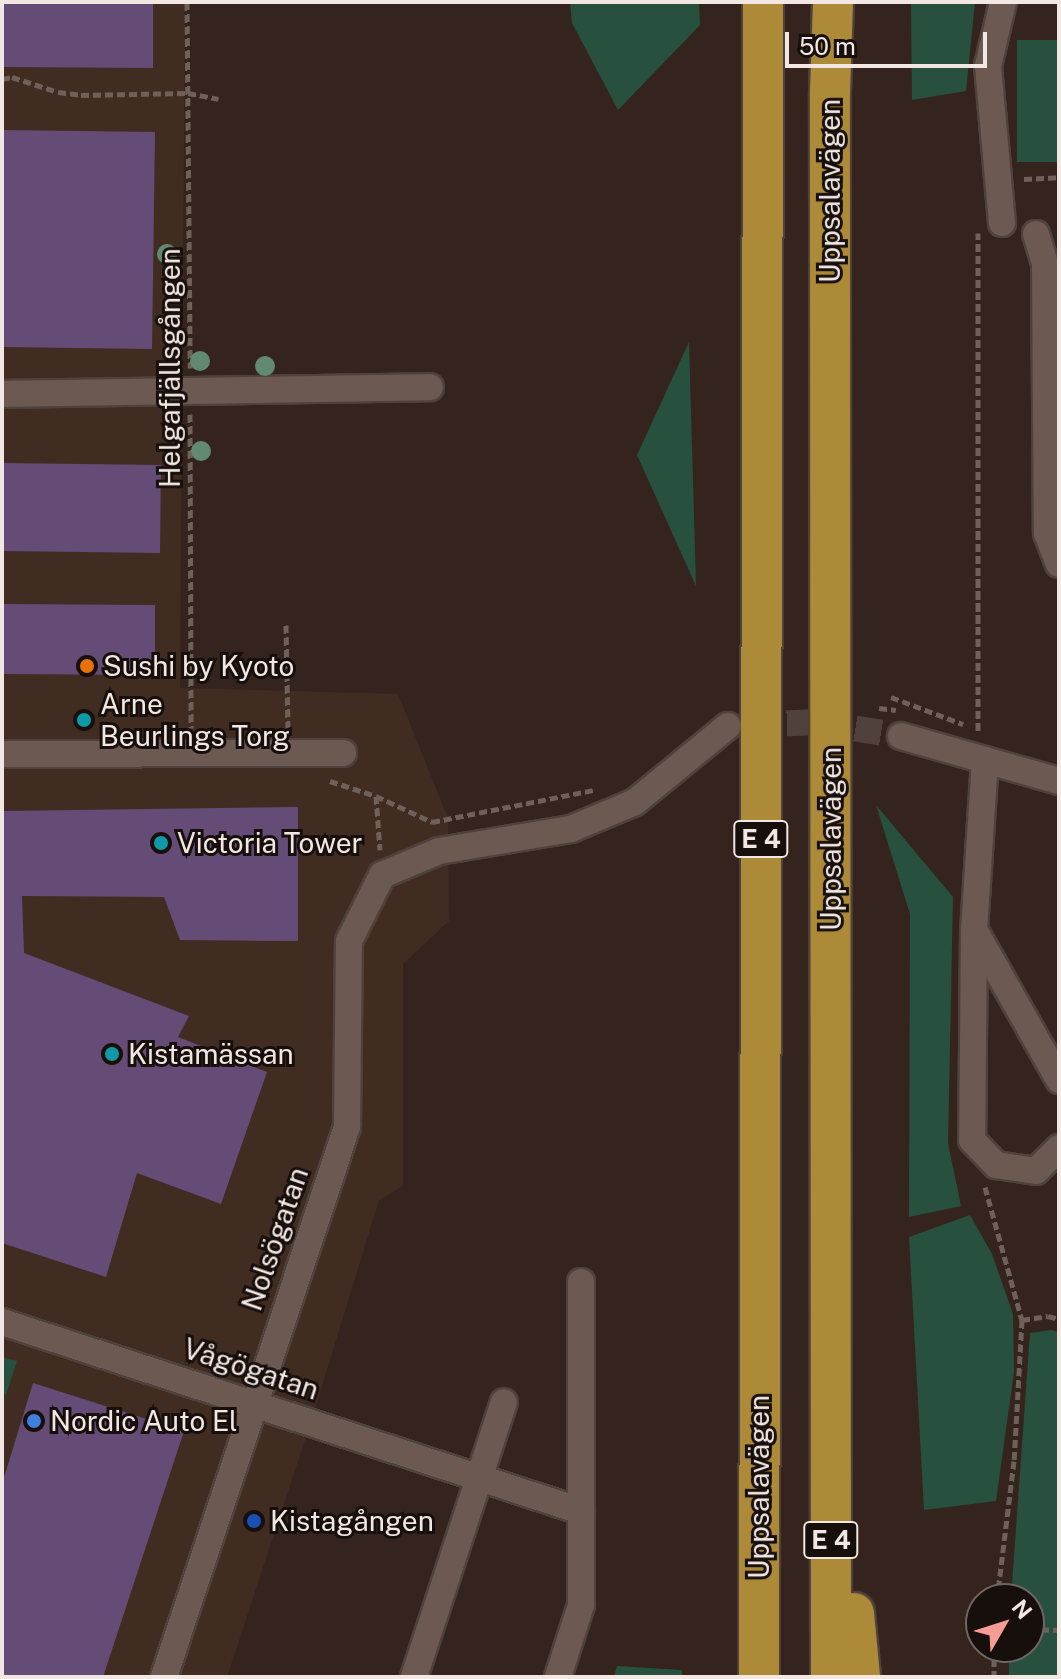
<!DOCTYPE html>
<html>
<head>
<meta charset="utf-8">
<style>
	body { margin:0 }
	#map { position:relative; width:1061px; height:1679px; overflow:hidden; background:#34241d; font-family:"Public Sans",sans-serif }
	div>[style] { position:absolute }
	.built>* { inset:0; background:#412c21 }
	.green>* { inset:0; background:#27513e }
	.building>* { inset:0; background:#654c77 }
	.minor-tunnel>* { height:26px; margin-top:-13px; transform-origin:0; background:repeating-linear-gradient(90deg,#50413b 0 26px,transparent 0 39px) }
	.path>* { height:5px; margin-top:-2.5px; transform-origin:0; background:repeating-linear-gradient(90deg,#6f605a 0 8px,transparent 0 12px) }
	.roads { filter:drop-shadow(2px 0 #4f413c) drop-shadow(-2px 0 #4f413c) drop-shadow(0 2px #4f413c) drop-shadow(0 -2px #4f413c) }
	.minor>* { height:26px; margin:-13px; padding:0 13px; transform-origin:13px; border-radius:13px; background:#6c5a52 }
	.highway>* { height:40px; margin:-20px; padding:0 20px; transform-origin:20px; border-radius:20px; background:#ad8a37 }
	.trees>* { width:20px; height:20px; margin:-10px; border-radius:50%; background:#618a70 }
	.dots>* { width:22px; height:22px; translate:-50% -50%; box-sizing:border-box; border:4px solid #170f0c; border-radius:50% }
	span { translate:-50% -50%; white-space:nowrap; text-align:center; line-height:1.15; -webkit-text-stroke:6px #170f0c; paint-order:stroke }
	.shield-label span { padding:2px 6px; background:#170f0c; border:2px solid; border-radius:6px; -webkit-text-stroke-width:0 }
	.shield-label { font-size:26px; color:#f2e7e3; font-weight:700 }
	.street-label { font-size:28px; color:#f2e7e3 }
	.poi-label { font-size:28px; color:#f2e7e3 }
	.left { translate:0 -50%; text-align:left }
	.frame { position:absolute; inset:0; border:4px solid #f2e7e3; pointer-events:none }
	.north { position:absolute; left:965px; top:1583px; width:80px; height:80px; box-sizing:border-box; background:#170f0c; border:2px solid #6f6562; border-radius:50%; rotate:51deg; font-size:22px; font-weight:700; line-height:32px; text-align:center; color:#f2e7e3 }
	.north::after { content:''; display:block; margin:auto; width:28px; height:36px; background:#f59c95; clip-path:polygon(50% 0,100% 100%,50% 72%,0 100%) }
	.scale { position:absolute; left:785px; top:32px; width:202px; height:36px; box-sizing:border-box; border:4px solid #f2e7e3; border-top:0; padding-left:10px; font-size:24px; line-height:28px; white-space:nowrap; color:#f2e7e3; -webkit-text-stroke:6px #170f0c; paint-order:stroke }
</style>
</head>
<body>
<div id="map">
	<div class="built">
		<div style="clip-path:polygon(2px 2px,185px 2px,180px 688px,398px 694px,448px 818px,449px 921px,403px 964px,403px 1186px,379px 1200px,311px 1422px,227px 1677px,2px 1677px)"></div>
	</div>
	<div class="green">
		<div style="clip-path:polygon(570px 2px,699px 2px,700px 25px,618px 110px,572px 23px)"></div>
		<div style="clip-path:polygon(911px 2px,975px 2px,966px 91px,912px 100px)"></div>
		<div style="clip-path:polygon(1017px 40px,1059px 40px,1059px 162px,1017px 162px)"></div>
		<div style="clip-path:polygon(689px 342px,696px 586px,637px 455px)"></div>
		<div style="clip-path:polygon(876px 805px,953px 897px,948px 1143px,961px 1206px,909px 1217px,910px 914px)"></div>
		<div style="clip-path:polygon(970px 1215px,992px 1254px,1013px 1314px,1014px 1372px,996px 1501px,924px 1510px,909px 1237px)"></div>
		<div style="clip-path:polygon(1051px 1330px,1059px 1332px,1059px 1677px,1009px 1677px,1009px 1647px,1029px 1647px,1029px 1599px,1011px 1599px,1030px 1333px)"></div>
		<div style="clip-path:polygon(2px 1357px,17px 1361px,6px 1395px,2px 1393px)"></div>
		<div style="clip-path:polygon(617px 1666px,682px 1670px,682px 1677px,614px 1677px)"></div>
	</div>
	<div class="building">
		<div style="clip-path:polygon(2px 2px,153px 2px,153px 68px,2px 67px)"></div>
		<div style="clip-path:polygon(2px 130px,155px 132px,152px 349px,2px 347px)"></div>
		<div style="clip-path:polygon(2px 463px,161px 465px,160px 553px,2px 551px)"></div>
		<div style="clip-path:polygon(2px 604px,155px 605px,155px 675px,2px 674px)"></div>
		<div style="clip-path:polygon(298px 807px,298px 941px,180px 940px,164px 897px,22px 896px,24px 953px,189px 1016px,178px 1037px,267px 1072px,221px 1204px,137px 1173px,106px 1277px,2px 1243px,2px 811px)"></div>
		<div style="clip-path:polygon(33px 1383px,184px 1431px,103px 1677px,2px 1677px,2px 1484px)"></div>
	</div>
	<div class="minor-tunnel">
		<div style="left:748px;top:725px;width:69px;rotate:-2.5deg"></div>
		<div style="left:817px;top:722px;width:85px;rotate:9.5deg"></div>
	</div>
	<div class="path">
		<div style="left:187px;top:2px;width:366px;rotate:89.5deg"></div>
		<div style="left:2px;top:79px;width:10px;rotate:-11deg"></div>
		<div style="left:12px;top:77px;width:48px;rotate:18.1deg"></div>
		<div style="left:58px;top:92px;width:23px;rotate:7deg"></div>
		<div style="left:81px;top:95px;width:107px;rotate:-1.1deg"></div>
		<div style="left:188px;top:93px;width:31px;rotate:11deg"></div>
		<div style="left:1024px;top:179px;width:35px;rotate:-3deg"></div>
		<div style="left:190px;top:414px;width:314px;rotate:89.8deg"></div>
		<div style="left:286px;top:625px;width:103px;rotate:88.9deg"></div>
		<div style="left:891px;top:697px;width:77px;rotate:20.6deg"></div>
		<div style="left:879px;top:708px;width:17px;rotate:7deg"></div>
		<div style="left:978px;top:731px;width:498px;rotate:-90deg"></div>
		<div style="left:330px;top:781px;width:48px;rotate:18.1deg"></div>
		<div style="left:376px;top:796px;width:62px;rotate:24.9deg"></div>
		<div style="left:432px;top:822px;width:164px;rotate:-11.2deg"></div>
		<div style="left:376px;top:796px;width:54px;rotate:85.8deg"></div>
		<div style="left:985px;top:1187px;width:138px;rotate:74.5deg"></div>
		<div style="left:1022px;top:1320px;width:141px;rotate:93.2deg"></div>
		<div style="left:1014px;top:1461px;width:139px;rotate:97deg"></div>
		<div style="left:1022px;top:1320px;width:26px;rotate:-9deg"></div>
		<div style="left:1048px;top:1316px;width:11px;rotate:15deg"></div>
		<div style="left:1029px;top:1629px;width:30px;rotate:2deg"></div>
		<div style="left:994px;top:1647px;width:30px;rotate:90deg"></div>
	</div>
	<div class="roads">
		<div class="minor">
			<div style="left:1002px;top:223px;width:158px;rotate:-95.1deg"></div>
			<div style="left:988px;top:66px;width:66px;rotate:-76.8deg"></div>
			<div style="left:1036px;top:234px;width:30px;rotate:73deg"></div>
			<div style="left:1045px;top:263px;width:270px;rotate:89.6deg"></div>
			<div style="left:1047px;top:533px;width:33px;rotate:69deg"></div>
			<div style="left:2px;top:394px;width:428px;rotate:-0.9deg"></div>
			<div style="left:901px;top:736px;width:164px;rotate:15.9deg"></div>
			<div style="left:2px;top:754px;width:341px;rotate:-0.2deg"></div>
			<div style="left:985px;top:760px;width:170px;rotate:93.7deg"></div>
			<div style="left:974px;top:930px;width:210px;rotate:90.5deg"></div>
			<div style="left:972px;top:1140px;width:35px;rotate:46deg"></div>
			<div style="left:996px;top:1165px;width:40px;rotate:8.5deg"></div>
			<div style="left:1036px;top:1171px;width:33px;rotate:-45deg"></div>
			<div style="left:976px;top:933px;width:169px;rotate:60.5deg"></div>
			<div style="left:2px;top:1322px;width:609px;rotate:18.08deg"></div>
			<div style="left:164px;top:1677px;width:580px;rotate:-71.6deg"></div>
			<div style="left:347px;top:1127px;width:186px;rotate:-89.4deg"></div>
			<div style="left:349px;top:941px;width:74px;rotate:-63.4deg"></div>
			<div style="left:382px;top:875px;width:62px;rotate:-22.8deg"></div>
			<div style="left:439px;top:851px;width:134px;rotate:-9.5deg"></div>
			<div style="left:571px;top:829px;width:69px;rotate:-22.9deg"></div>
			<div style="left:635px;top:802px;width:120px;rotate:-39.3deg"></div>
			<div style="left:414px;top:1677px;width:289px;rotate:-71.9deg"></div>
			<div style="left:558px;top:1677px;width:76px;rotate:-72.3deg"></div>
			<div style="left:581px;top:1605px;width:323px;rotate:-90deg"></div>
		</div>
		<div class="highway">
			<div style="left:854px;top:1613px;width:64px;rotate:84.6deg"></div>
			<div style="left:759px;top:1677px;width:1675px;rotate:-89.86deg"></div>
			<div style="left:831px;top:1677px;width:1585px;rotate:-90.04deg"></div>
			<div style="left:830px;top:92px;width:90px;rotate:-88.1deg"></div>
		</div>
	</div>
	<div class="trees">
		<div style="left:167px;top:254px"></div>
		<div style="left:200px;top:361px"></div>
		<div style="left:265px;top:366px"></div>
		<div style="left:201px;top:451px"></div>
	</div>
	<div class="dots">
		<div style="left:87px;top:666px;background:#e8710a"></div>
		<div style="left:84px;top:720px;background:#0f9aa8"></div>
		<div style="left:161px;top:843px;background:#0f9aa8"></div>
		<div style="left:112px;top:1054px;background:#0f9aa8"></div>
		<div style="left:34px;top:1421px;background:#3f7fe0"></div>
		<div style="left:254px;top:1521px;background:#1a4fb4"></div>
	</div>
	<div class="shield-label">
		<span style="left:761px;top:839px">E 4</span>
		<span style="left:831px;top:1540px">E 4</span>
	</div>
	<div class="street-label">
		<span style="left:830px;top:191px;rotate:-90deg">Uppsalavägen</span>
		<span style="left:170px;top:368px;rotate:-90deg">Helgafjällsgången</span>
		<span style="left:831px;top:839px;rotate:-90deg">Uppsalavägen</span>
		<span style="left:275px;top:1239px;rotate:-71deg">Nolsögatan</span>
		<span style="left:251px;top:1369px;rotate:18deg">Vågögatan</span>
		<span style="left:759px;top:1487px;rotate:-90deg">Uppsalavägen</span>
	</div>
	<div class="poi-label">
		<span class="left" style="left:103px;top:666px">Sushi by Kyoto</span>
		<span class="left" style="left:100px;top:720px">Arne<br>Beurlings Torg</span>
		<span class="left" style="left:177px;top:843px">Victoria Tower</span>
		<span class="left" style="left:128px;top:1054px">Kistamässan</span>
		<span class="left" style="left:50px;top:1421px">Nordic Auto El</span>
		<span class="left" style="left:270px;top:1521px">Kistagången</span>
	</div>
	<div class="frame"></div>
	<div class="north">N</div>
	<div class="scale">50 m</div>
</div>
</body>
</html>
